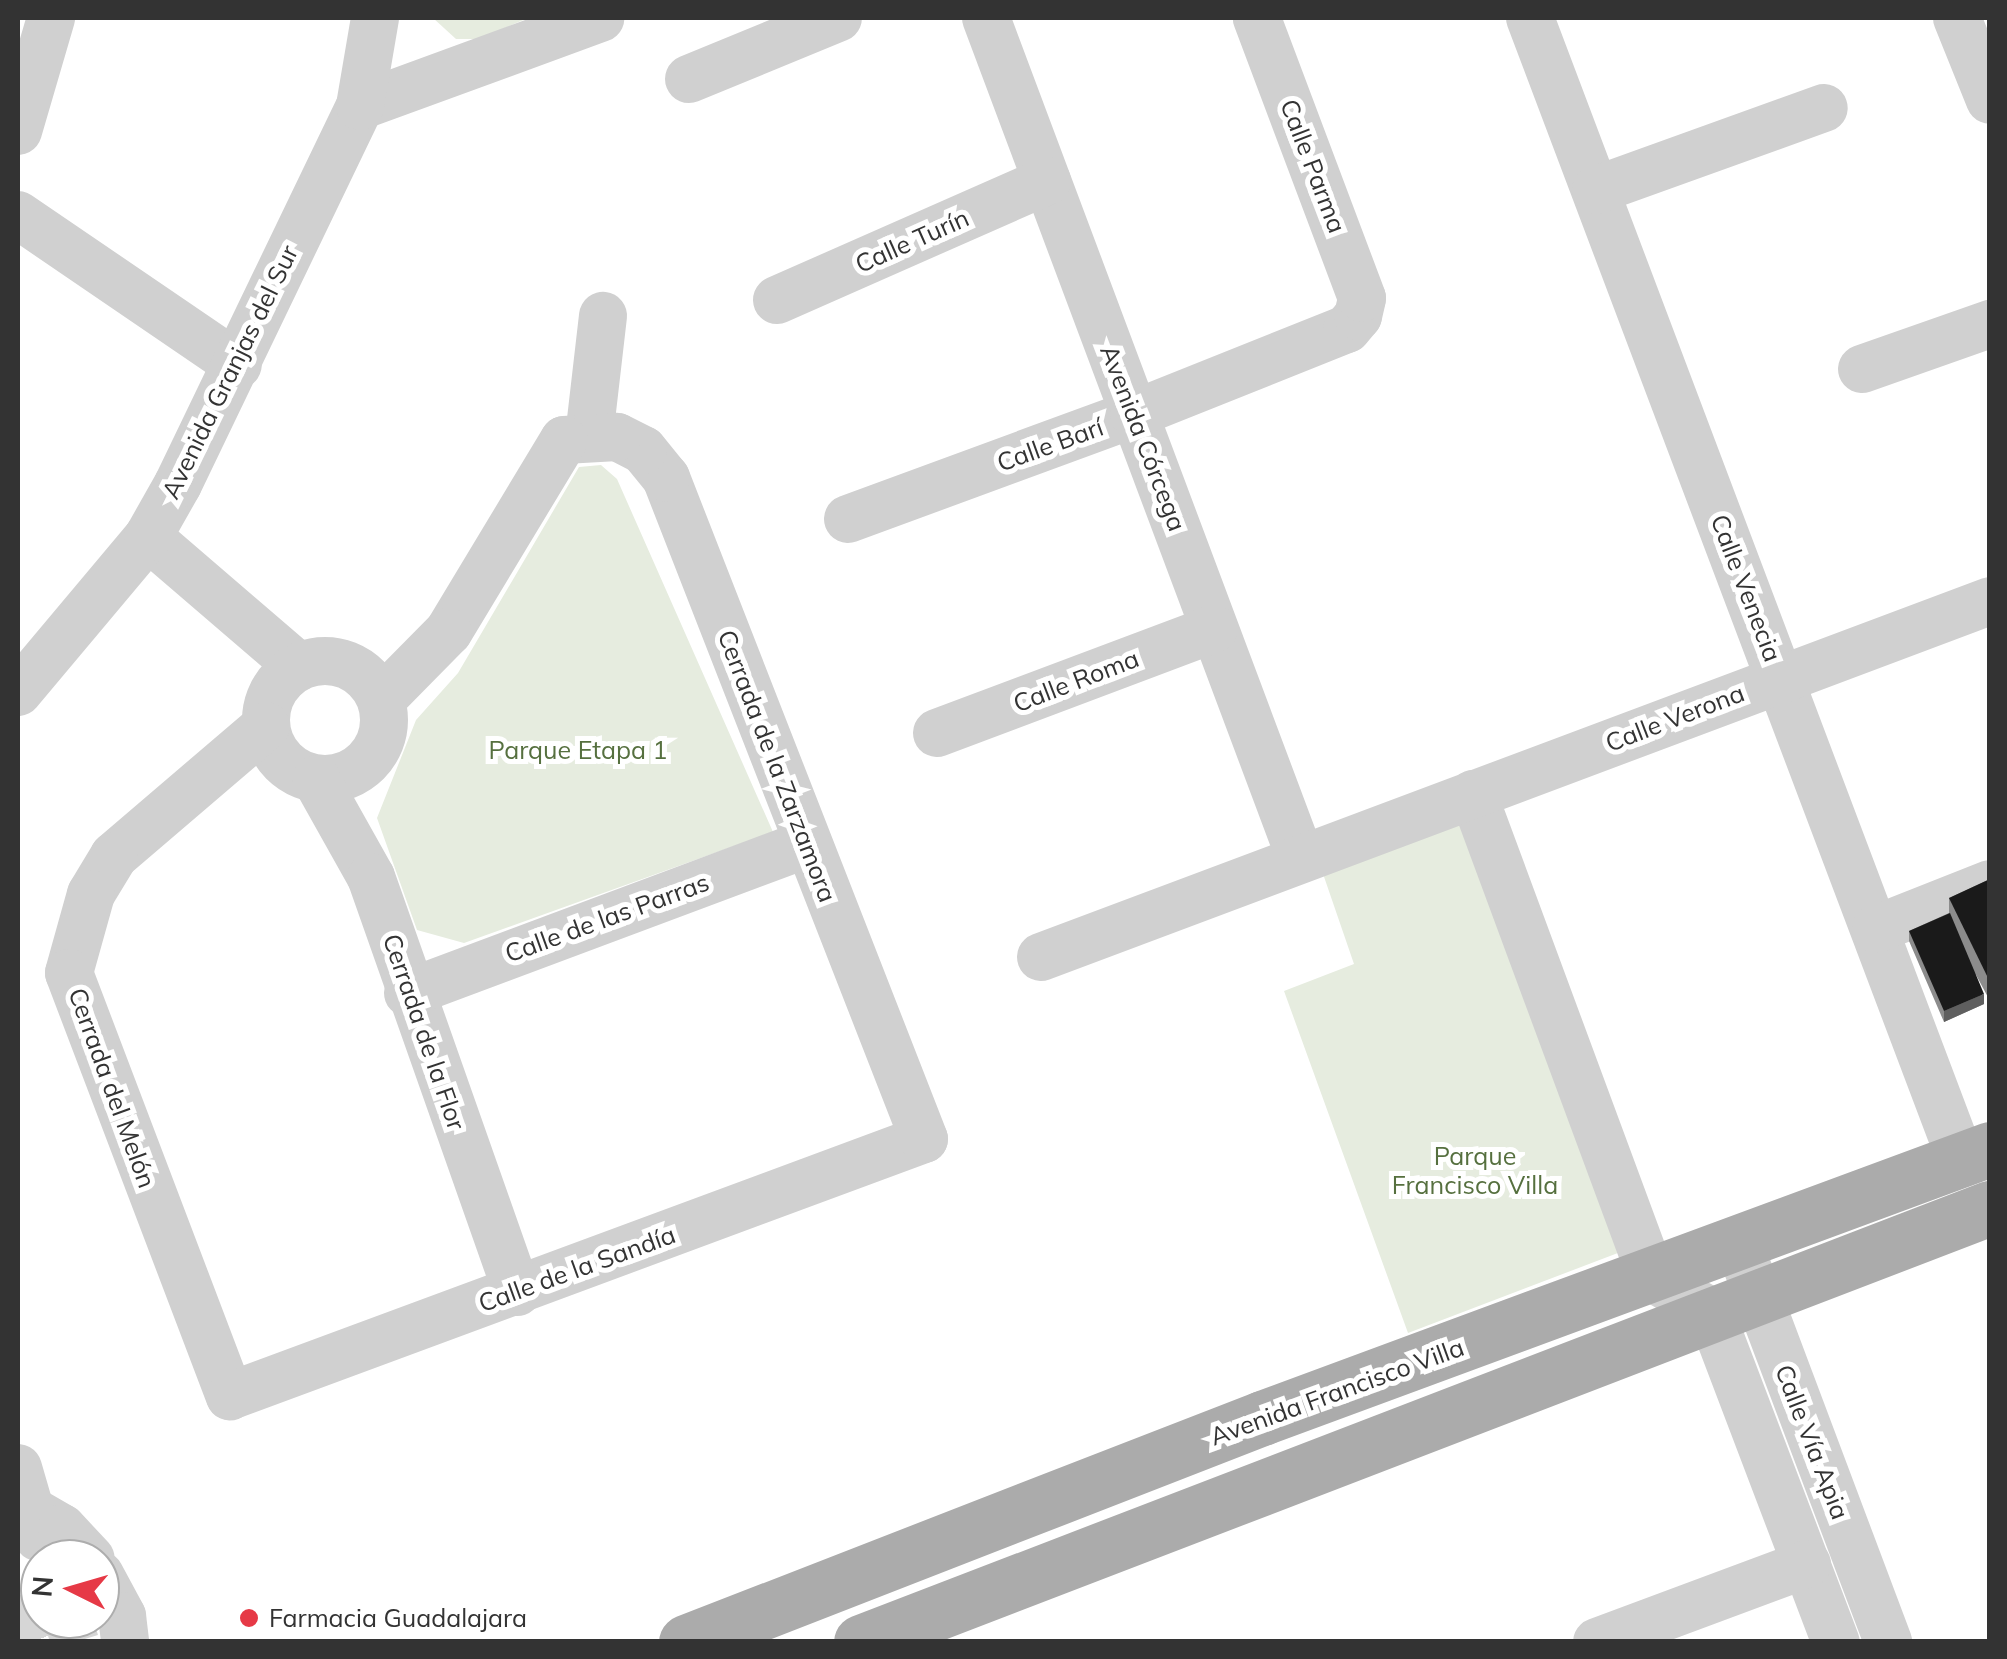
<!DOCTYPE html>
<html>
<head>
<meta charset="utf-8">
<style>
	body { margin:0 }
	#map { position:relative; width:2007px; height:1659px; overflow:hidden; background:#fff; font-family:Mulish,sans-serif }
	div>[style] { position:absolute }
	.green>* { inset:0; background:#e6ecdf }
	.street-tunnel>* { height:48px; margin-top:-24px; transform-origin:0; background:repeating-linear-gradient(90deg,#d6d6d6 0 48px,transparent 0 72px) }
	.street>* { height:48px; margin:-24px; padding:0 24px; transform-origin:24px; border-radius:24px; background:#d0d0d0 }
	.street>.ring { margin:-24px; padding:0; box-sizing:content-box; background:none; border:48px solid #d0d0d0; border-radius:50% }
	.primary>* { height:55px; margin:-27.5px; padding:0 27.5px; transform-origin:27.5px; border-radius:27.5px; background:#ababab }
	.wall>* { inset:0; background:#8c8c8c }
	.shaded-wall>* { inset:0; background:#5f5f5f }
	.building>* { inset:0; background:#1a1a1a }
	.dots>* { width:28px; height:28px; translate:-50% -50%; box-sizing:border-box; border:5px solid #fff; border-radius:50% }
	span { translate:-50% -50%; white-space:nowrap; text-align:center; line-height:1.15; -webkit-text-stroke:10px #fff; paint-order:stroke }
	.street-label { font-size:25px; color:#333 }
	.park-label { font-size:25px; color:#56703f }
	.poi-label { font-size:25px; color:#333 }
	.left { translate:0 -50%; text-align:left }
	.frame { position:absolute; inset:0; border:20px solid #333; pointer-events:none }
	.north { position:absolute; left:20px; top:1539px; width:100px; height:100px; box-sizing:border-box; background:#fff; border:2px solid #adadad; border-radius:50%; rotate:275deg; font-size:28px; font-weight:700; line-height:40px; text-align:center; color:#333 }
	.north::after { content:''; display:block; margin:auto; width:35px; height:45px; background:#e63946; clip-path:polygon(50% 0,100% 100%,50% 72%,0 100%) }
</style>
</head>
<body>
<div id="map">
	<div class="green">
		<div style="clip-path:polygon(433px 18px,528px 18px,479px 39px,456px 39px)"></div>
		<div style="clip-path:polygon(601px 465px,617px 479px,773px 832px,464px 943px,417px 930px,377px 818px,416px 720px,458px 673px,579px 467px)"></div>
		<div style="clip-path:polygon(1463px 812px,1631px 1248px,1408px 1333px,1284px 991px,1354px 964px,1321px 868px)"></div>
	</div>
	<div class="street-tunnel">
		<div style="left:18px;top:1596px;width:49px;rotate:68.6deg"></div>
		<div style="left:68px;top:1619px;width:24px;rotate:73deg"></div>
	</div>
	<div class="street">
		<div style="left:986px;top:18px;width:898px;rotate:69.47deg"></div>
		<div style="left:1530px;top:18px;width:1221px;rotate:69.32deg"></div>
		<div style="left:1957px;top:18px;width:88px;rotate:68.1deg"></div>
		<div style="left:689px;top:79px;width:161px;rotate:-22.3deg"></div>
		<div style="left:360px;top:106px;width:256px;rotate:-20.1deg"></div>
		<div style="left:18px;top:131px;width:118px;rotate:-73.7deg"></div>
		<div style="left:1596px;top:190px;width:242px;rotate:-19.8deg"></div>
		<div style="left:18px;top:215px;width:266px;rotate:34.3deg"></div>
		<div style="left:777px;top:300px;width:295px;rotate:-23.8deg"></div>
		<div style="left:1862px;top:369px;width:136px;rotate:-19.4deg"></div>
		<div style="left:589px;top:437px;width:122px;rotate:-83.4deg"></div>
		<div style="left:848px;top:519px;width:305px;rotate:-20.2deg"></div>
		<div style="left:1134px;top:414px;width:229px;rotate:-21.8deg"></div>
		<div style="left:1347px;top:329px;width:17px;rotate:-50deg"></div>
		<div style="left:1358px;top:316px;width:18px;rotate:-77deg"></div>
		<div style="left:1362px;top:298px;width:299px;rotate:-110.6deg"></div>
		<div style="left:148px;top:537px;width:199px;rotate:40.7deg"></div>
		<div class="ring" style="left:266px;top:661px;width:70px;height:70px"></div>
		<div style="left:18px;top:692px;width:202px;rotate:-50deg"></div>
		<div style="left:148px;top:537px;width:61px;rotate:-60.5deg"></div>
		<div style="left:178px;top:484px;width:420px;rotate:-64.3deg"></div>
		<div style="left:360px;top:106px;width:89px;rotate:-80.3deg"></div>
		<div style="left:266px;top:726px;width:200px;rotate:139.5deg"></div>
		<div style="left:114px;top:856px;width:44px;rotate:121.2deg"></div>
		<div style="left:91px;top:894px;width:82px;rotate:105.6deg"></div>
		<div style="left:69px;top:973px;width:453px;rotate:69.2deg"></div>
		<div style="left:230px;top:1396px;width:740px;rotate:-20.32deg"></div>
		<div style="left:924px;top:1139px;width:710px;rotate:-111.32deg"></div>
		<div style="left:666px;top:478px;width:36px;rotate:-129deg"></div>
		<div style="left:643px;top:450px;width:29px;rotate:-153deg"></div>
		<div style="left:617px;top:437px;width:53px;rotate:176.8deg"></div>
		<div style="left:564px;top:440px;width:224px;rotate:121.1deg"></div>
		<div style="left:448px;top:632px;width:95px;rotate:134.6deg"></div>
		<div style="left:937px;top:733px;width:296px;rotate:-20.6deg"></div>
		<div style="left:316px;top:779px;width:112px;rotate:60.7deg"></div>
		<div style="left:371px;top:877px;width:440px;rotate:70.6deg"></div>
		<div style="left:1473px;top:794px;width:516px;rotate:69.7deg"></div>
		<div style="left:1652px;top:1278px;width:67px;rotate:29.6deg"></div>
		<div style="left:1710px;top:1311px;width:354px;rotate:69.2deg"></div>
		<div style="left:1876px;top:929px;width:123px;rotate:-21.5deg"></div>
		<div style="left:1041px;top:957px;width:1014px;rotate:-20.56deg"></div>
		<div style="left:408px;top:993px;width:425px;rotate:-20.5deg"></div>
		<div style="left:1745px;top:1261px;width:407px;rotate:69.4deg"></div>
		<div style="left:18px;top:1468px;width:72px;rotate:73.8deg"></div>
		<div style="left:29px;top:1509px;width:38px;rotate:30deg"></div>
		<div style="left:62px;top:1528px;width:42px;rotate:46.9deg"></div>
		<div style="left:100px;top:1575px;width:47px;rotate:61.8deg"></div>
		<div style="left:122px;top:1616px;width:26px;rotate:83deg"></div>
		<div style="left:1597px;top:1642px;width:224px;rotate:-20.4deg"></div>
	</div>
	<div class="primary">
		<div style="left:686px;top:1642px;width:618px;rotate:-21.25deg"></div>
		<div style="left:1262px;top:1418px;width:776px;rotate:-20.28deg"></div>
		<div style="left:861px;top:1642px;width:1210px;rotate:-21.03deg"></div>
	</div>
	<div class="wall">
		<div style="clip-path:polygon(1990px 879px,1990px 1001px,1975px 973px,1984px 1004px,1944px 1022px,1909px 941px,1909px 931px,1949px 913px,1949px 898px)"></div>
	</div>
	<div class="shaded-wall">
		<div style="clip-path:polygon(1984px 994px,1984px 1004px,1944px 1022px,1944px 1011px)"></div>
	</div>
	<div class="building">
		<div style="clip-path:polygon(1990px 879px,1990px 980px,1989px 980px,1949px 898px)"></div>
		<div style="clip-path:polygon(1950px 913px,1984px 994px,1944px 1011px,1909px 931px)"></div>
	</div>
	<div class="dots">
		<div style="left:249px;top:1618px;background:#e63946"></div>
	</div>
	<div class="street-label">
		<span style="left:1313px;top:166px;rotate:69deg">Calle Parma</span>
		<span style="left:912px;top:241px;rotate:-24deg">Calle Turín</span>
		<span style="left:230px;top:372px;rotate:-64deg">Avenida Granjas del Sur</span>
		<span style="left:1143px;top:438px;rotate:69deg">Avenida Córcega</span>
		<span style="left:1050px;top:445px;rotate:-20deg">Calle Barí</span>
		<span style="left:1746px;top:588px;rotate:69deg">Calle Venecia</span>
		<span style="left:1076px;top:681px;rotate:-21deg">Calle Roma</span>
		<span style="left:1675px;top:718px;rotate:-21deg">Calle Verona</span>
		<span style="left:777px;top:766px;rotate:69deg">Cerrada de la Zarzamora</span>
		<span style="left:607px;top:918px;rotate:-20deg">Calle de las Parras</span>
		<span style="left:424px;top:1032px;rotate:71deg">Cerrada de la Flor</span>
		<span style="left:112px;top:1088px;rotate:70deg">Cerrada del Melón</span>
		<span style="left:577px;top:1269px;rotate:-20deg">Calle de la Sandía</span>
		<span style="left:1337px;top:1392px;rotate:-20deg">Avenida Francisco Villa</span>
		<span style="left:1812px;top:1442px;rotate:69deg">Calle Vía Apia</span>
	</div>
	<div class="park-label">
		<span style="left:578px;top:750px">Parque Etapa 1</span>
		<span style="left:1475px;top:1171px">Parque<br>Francisco Villa</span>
	</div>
	<div class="poi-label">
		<span class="left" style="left:269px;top:1618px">Farmacia Guadalajara</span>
	</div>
	<div class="frame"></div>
	<div class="north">N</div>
</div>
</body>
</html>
